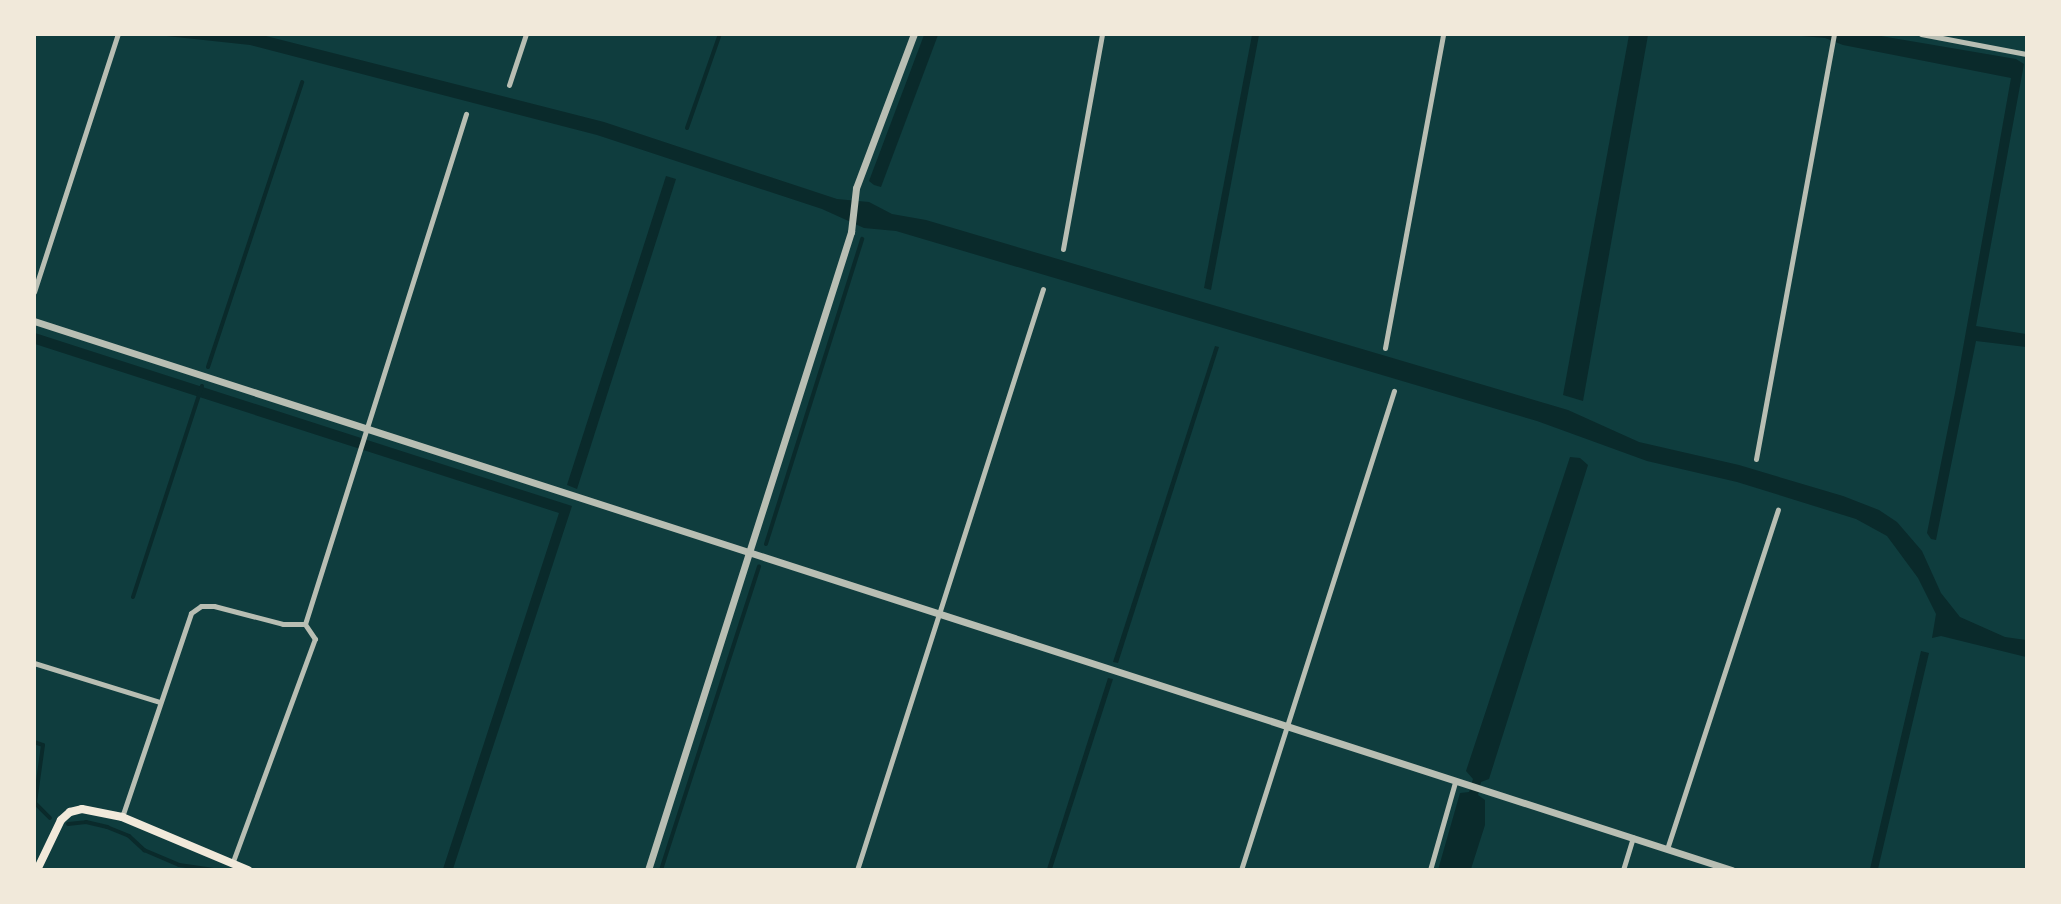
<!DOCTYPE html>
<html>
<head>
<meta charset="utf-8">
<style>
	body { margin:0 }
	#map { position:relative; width:2061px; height:904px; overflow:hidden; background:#0f3d3e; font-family:"Nunito Sans",sans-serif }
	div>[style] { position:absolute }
	.water>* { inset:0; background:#0a2a2b }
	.stream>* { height:4px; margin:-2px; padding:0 2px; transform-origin:2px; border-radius:2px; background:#0a2a2b }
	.minor>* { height:5px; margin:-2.5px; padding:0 2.5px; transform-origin:2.5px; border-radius:2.5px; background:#b8beb3 }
	.tertiary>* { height:7px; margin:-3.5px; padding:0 3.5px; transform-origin:3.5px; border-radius:3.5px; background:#b8beb3 }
	.secondary>* { height:8px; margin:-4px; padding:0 4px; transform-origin:4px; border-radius:4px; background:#f1e9da }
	span { translate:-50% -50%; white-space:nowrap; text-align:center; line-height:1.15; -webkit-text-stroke:4.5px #f1e9da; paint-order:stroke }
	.frame { position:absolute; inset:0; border:36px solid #f1e9da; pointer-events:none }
</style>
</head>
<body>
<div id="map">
	<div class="water">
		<div style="clip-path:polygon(157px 35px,262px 35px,604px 122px,837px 199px,869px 202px,892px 214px,926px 220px,1568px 410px,1639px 442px,1739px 465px,1843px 496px,1879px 510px,1897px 522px,1922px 551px,1941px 593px,1960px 617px,2005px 637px,2026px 640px,2026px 657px,1941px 636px,1932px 638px,1936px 614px,1918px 578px,1887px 536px,1856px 519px,1737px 482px,1647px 461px,1537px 421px,896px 231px,864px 228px,822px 209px,597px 135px,250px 45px)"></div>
		<div style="clip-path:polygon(924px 35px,938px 35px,881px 187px,874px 185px,869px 181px)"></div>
		<div style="clip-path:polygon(1252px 35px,1259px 35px,1211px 290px,1204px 288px)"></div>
		<div style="clip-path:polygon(1629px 35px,1648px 35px,1583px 401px,1563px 395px)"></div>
		<div style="clip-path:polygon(1790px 35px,1875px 35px,2016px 59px,2024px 64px,1976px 326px,2026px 334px,2026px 347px,1976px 341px,1936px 540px,1931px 539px,1927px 533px,1955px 393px,2011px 78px,1843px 45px,1825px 38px)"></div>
		<div style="clip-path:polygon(666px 176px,676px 179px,577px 489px,567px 485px)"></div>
		<div style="clip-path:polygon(35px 333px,572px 506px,453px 869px,443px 869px,559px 513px,35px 344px)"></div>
		<div style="clip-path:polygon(1215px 346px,1219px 347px,1118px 663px,1113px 662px)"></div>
		<div style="clip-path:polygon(1570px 457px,1580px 458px,1588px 465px,1489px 779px,1481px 782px,1478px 795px,1485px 800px,1485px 825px,1471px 869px,1438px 870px,1460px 793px,1469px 792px,1473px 779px,1466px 771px)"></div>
		<div style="clip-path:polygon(1921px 651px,1929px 653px,1878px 869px,1870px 869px)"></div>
		<div style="clip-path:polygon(1108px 678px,1113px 679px,1052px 869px,1047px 869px)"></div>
	</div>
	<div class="stream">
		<div style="left:687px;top:128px;width:100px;rotate:-70.7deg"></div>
		<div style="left:208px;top:367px;width:300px;rotate:-71.7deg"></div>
		<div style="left:766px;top:544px;width:320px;rotate:-72.5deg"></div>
		<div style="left:133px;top:597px;width:222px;rotate:-71.9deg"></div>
		<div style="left:34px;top:742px;width:9px;rotate:18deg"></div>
		<div style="left:43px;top:745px;width:59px;rotate:97.9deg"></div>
		<div style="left:35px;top:803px;width:21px;rotate:45deg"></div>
		<div style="left:68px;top:824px;width:18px;rotate:-6deg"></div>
		<div style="left:86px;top:822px;width:22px;rotate:13deg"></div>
		<div style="left:107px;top:827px;width:24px;rotate:22deg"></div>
		<div style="left:129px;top:836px;width:21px;rotate:43deg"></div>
		<div style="left:144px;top:850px;width:38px;rotate:23deg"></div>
		<div style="left:179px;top:865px;width:35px;rotate:8deg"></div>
		<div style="left:661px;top:870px;width:319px;rotate:-72.1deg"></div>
	</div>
	<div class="minor">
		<div style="left:1921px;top:34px;width:107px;rotate:10.8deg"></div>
		<div style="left:509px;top:85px;width:54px;rotate:-71.6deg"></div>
		<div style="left:1063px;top:249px;width:219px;rotate:-79.7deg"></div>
		<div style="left:34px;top:292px;width:271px;rotate:-72deg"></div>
		<div style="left:1385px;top:348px;width:319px;rotate:-79.5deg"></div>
		<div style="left:1756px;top:459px;width:432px;rotate:-79.6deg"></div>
		<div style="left:305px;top:624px;width:535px;rotate:-72.48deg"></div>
		<div style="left:34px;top:663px;width:132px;rotate:17.2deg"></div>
		<div style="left:122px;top:817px;width:215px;rotate:-71.3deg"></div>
		<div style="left:191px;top:613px;width:12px;rotate:-35deg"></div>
		<div style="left:201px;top:606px;width:13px"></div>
		<div style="left:214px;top:606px;width:71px;rotate:14.6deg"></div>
		<div style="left:283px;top:624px;width:22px"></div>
		<div style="left:1667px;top:849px;width:357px;rotate:-71.9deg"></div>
		<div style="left:232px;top:864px;width:240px;rotate:-69.8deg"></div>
		<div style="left:315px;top:639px;width:18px;rotate:-124deg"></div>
		<div style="left:857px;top:870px;width:610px;rotate:-72.25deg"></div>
		<div style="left:1241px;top:870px;width:503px;rotate:-72.29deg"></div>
		<div style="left:1430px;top:870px;width:91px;rotate:-74.1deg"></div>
		<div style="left:1623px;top:870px;width:34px;rotate:-73deg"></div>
	</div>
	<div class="tertiary">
		<div style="left:34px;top:321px;width:1785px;rotate:17.92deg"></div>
		<div style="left:648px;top:870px;width:670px;rotate:-72.35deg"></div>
		<div style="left:851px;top:232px;width:44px;rotate:-83.5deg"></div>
		<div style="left:856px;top:188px;width:165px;rotate:-69.4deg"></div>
	</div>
	<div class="secondary">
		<div style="left:37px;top:870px;width:55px;rotate:-64.4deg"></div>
		<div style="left:61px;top:820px;width:12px;rotate:-42deg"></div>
		<div style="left:70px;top:812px;width:12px;rotate:-14deg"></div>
		<div style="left:82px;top:809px;width:41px;rotate:11.3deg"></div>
		<div style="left:122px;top:817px;width:137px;rotate:22.8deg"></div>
	</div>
	<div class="frame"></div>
</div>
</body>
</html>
